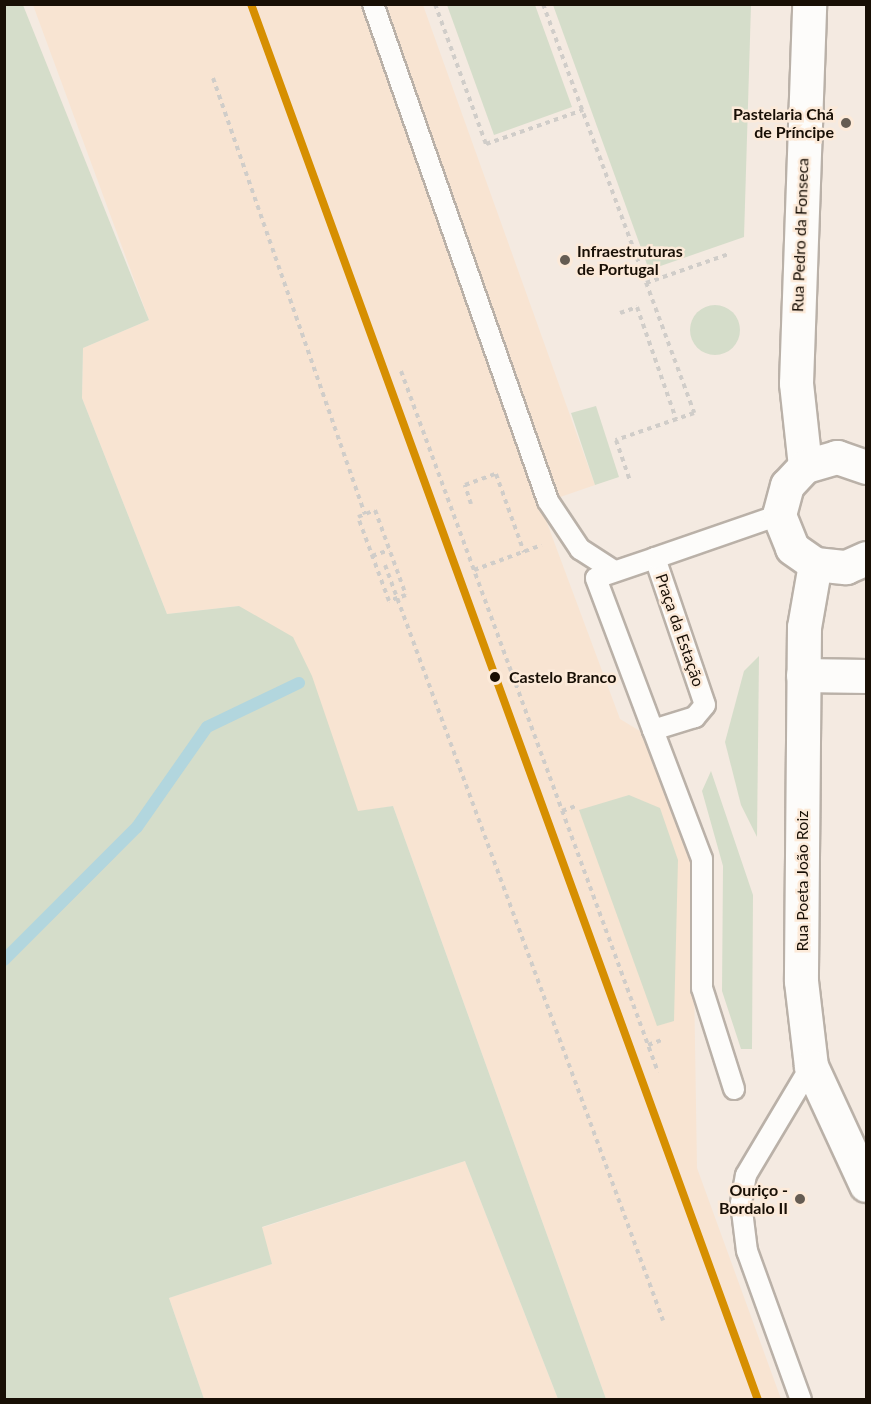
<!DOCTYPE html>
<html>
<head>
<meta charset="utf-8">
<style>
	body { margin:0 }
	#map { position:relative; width:871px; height:1404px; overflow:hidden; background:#f4eae1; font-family:Lato,sans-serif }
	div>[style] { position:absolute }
	.built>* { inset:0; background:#f8e4d2 }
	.green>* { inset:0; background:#d5ddca }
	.round { border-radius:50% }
	.stream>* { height:12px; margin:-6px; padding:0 6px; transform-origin:6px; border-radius:6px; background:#b2d6de }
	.path>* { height:4px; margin-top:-2px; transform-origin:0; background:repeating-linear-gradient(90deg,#d0cdc9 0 4.5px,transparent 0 9px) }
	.roads { filter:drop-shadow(2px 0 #bab1a8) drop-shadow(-2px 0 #bab1a8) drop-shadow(0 2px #bab1a8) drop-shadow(0 -2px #bab1a8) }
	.lane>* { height:20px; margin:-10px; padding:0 10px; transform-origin:10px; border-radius:10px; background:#fdfcfa }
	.street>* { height:33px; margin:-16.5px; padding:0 16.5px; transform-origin:16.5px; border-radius:16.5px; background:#fdfcfa }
	.secondary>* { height:33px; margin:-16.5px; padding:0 16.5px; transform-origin:16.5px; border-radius:16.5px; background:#fdfcfa }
	.rail-1>* { height:8px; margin:-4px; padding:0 4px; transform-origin:4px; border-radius:4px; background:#d68f01 }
	.dots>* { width:16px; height:16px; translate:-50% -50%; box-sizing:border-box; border:3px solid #fcead9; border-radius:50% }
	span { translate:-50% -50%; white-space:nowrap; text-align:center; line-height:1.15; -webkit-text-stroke:5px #fcead9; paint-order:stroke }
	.poi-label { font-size:16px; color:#180f05; font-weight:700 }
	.right { translate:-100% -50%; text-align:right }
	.left { translate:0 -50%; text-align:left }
	.street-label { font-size:16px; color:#180f05 }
	.stop-label { font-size:16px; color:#180f05; font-weight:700 }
	.frame { position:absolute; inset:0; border:6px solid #180f05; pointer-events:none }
</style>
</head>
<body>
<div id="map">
	<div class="built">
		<div style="clip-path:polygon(33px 5px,423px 5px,595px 485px,540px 504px,620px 719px,648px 736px,692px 855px,697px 1168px,781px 1399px,606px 1399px,393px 806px,358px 812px,239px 606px,167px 614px,82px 398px,83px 348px,149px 320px)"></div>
		<div style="clip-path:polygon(465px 1161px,558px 1399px,204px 1399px,169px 1298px,272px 1264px,261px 1228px)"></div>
	</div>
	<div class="green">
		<div style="clip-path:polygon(23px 5px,149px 320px,83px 348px,82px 398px,167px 614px,239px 606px,293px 637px,312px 676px,358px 811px,393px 806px,606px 1399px,558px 1399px,465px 1161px,262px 1227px,272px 1264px,169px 1298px,204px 1399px,5px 1399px,4px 5px)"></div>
		<div style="clip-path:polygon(447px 5px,535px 5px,572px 107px,494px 135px)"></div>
		<div style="clip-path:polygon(553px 5px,751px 5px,744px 237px,649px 270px)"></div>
		<div class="round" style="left:690px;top:305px;width:50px;height:50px"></div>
		<div style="clip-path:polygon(596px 406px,619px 477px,595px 485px,571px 413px)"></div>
		<div style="clip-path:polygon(759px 656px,757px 837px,741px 805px,725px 742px,744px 671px)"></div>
		<div style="clip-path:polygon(711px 771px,753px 895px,752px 1049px,741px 1049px,722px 991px,723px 866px,702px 791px)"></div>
		<div style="clip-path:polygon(629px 795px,660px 808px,678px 860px,674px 1021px,657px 1026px,579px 810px)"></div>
	</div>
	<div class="stream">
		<div style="left:4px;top:960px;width:188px;rotate:-45deg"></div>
		<div style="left:137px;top:827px;width:122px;rotate:-55deg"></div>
		<div style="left:207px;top:727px;width:102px;rotate:-25.6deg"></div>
	</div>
	<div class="path">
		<div style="left:435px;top:4px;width:149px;rotate:70deg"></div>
		<div style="left:486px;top:144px;width:103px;rotate:-19.3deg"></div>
		<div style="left:543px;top:4px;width:436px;rotate:69.7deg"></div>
		<div style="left:694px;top:413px;width:83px;rotate:160.9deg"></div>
		<div style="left:616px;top:440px;width:43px;rotate:71.1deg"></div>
		<div style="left:213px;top:78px;width:462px;rotate:70.8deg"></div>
		<div style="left:646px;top:283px;width:88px;rotate:-19.3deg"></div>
		<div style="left:620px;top:313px;width:18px;rotate:-19deg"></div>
		<div style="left:637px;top:307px;width:119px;rotate:70.8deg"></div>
		<div style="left:401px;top:371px;width:747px;rotate:69.87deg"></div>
		<div style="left:471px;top:504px;width:20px;rotate:-108deg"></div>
		<div style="left:465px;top:485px;width:33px;rotate:-20deg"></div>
		<div style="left:496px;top:474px;width:83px;rotate:70.3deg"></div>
		<div style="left:375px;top:510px;width:90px;rotate:70deg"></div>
		<div style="left:406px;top:595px;width:18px;rotate:161deg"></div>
		<div style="left:389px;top:601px;width:90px;rotate:-110.3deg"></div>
		<div style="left:358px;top:517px;width:18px;rotate:-22deg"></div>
		<div style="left:372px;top:556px;width:18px;rotate:-19deg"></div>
		<div style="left:385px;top:565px;width:805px;rotate:69.79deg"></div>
		<div style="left:474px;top:570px;width:72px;rotate:-20.2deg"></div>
		<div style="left:562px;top:811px;width:15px;rotate:-20deg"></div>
		<div style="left:648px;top:1045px;width:15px;rotate:-20deg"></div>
	</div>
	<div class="roads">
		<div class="lane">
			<div style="left:373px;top:4px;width:527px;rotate:70.6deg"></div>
			<div style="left:548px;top:501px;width:58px;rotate:56.3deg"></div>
			<div style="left:580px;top:549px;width:40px;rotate:32.9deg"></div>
			<div style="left:655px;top:558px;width:155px;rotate:71.2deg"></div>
			<div style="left:705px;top:705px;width:16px;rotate:130deg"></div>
			<div style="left:695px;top:717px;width:44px;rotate:162.8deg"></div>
			<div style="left:653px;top:730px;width:162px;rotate:-110.6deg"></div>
			<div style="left:596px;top:578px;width:62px;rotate:-18.7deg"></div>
			<div style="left:655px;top:558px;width:131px;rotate:-19.1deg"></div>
			<div style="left:653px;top:730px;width:138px;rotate:69.2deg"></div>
			<div style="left:702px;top:859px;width:129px;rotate:90deg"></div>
			<div style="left:702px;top:988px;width:106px;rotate:72.4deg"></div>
			<div style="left:801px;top:1400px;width:158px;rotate:-109.9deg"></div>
			<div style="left:747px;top:1251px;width:48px;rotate:-97.1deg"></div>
			<div style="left:741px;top:1203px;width:28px;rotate:-80deg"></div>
			<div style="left:746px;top:1175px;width:127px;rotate:-59.2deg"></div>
		</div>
		<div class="street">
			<div style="left:803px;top:675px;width:63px;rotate:0.9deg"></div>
		</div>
		<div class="secondary">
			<div style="left:805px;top:466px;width:83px;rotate:-96.2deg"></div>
			<div style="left:796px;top:383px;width:379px;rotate:-88deg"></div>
			<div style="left:866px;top:467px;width:31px;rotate:-161deg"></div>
			<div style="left:837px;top:457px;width:33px;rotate:164deg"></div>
			<div style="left:805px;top:466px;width:26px;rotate:133deg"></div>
			<div style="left:787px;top:485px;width:31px;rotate:105deg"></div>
			<div style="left:779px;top:515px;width:35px;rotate:68deg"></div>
			<div style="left:792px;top:548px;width:28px;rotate:35deg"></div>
			<div style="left:815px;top:564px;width:31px;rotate:6deg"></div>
			<div style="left:846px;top:567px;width:22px;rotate:-24deg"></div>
			<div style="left:815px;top:564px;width:64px;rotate:99.9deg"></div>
			<div style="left:804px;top:627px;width:354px;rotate:90.5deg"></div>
			<div style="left:801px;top:981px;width:86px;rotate:83.3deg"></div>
			<div style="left:811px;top:1066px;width:131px;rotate:65.2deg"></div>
		</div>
	</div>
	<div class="rail-1">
		<div style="left:251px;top:4px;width:1485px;rotate:70.04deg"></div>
	</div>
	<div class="dots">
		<div style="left:846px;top:123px;background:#655c52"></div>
		<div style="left:565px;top:260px;background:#655c52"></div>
		<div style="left:495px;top:677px;background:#180f05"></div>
		<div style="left:800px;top:1199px;background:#655c52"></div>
	</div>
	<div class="poi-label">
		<span class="right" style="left:834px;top:123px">Pastelaria Chá<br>de Príncipe</span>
		<span class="left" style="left:577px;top:260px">Infraestruturas<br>de Portugal</span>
		<span class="right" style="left:788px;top:1199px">Ouriço -<br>Bordalo II</span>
	</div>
	<div class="street-label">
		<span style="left:800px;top:235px;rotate:-88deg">Rua Pedro da Fonseca</span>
		<span style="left:680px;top:630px;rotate:71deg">Praça da Estação</span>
		<span style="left:802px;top:881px;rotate:-90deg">Rua Poeta João Roiz</span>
	</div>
	<div class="stop-label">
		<span class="left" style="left:509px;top:677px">Castelo Branco</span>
	</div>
	<div class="frame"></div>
</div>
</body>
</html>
